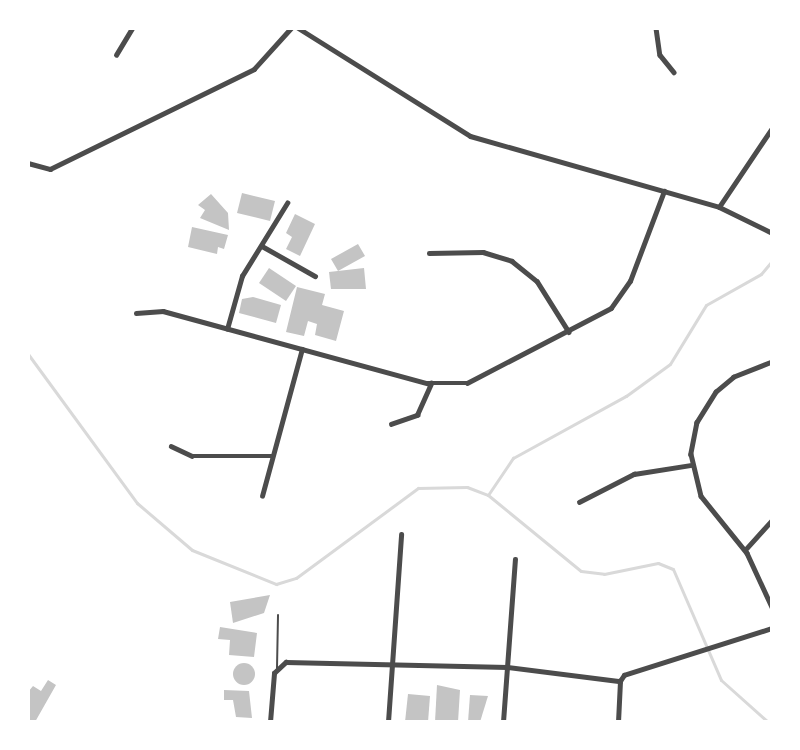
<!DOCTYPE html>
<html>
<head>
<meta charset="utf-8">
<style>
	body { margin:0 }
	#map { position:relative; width:800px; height:750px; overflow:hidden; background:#fff; font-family:Jost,sans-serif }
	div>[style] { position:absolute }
	.stream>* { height:3px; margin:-1.5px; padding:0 1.5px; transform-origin:1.5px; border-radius:1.5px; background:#d9d9d9 }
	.building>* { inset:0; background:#c4c4c4 }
	.round { border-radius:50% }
	.service>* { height:2px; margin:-1px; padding:0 1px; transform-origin:1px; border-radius:1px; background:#4c4c4c }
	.minor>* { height:4.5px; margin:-2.25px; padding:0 2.25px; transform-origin:2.25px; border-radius:2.25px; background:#4c4c4c }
	.tertiary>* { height:5px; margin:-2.5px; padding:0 2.5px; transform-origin:2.5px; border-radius:2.5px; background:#4c4c4c }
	span { translate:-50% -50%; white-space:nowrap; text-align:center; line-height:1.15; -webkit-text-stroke:5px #fff; paint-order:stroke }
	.frame { position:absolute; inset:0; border:30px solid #fff; pointer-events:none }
</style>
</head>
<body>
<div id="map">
	<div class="stream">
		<div style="left:28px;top:354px;width:185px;rotate:53.8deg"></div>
		<div style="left:137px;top:503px;width:72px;rotate:40.5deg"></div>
		<div style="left:192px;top:550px;width:91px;rotate:22deg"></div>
		<div style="left:276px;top:584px;width:21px;rotate:-17deg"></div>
		<div style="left:296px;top:578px;width:152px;rotate:-36.4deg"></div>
		<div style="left:418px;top:488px;width:49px;rotate:-1.2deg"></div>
		<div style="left:467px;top:487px;width:22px;rotate:21deg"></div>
		<div style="left:488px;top:495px;width:45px;rotate:-56deg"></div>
		<div style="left:513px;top:458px;width:129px;rotate:-28.8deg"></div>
		<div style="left:626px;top:396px;width:54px;rotate:-36deg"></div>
		<div style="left:670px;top:364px;width:69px;rotate:-58.6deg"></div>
		<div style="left:706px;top:305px;width:63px;rotate:-29.4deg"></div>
		<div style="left:761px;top:274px;width:17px;rotate:-50deg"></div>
		<div style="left:488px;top:495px;width:120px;rotate:39.3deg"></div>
		<div style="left:581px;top:571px;width:23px;rotate:7deg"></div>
		<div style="left:604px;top:574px;width:55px;rotate:-11.5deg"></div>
		<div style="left:658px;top:563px;width:16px;rotate:22deg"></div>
		<div style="left:673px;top:569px;width:121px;rotate:66.6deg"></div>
		<div style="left:721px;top:680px;width:63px;rotate:41.8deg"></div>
	</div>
	<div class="building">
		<div style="clip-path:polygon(242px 193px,275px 201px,270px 221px,237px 213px)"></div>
		<div style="clip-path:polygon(211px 194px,228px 213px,229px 230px,200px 218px,205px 210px,198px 205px)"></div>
		<div style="clip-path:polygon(295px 214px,315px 224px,300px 256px,286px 249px,292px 237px,286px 233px)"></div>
		<div style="clip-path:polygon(192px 227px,228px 235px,224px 249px,218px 247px,217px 254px,188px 247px)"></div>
		<div style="clip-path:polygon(358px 244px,365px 256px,338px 271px,331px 259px)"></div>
		<div style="clip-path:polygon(269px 268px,296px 286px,286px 301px,259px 283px)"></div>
		<div style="clip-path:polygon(364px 268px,366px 289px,331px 289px,329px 272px)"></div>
		<div style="clip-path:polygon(297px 287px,325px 294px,322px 305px,344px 311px,336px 341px,315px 335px,317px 324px,308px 321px,304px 336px,286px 332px)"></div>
		<div style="clip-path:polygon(253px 297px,281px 305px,276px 323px,239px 313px,242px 299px)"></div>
		<div style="clip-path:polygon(270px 595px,264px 613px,233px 623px,230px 602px)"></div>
		<div style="clip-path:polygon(220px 627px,257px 633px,254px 657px,229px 655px,230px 640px,218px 639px)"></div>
		<div class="round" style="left:233px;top:663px;width:22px;height:22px"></div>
		<div style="clip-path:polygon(48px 680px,56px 685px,35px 722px,28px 722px,28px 692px,33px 686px,41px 691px)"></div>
		<div style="clip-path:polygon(437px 685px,460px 690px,458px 722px,435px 722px)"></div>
		<div style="clip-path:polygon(224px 690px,249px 691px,252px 718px,236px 717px,233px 700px,224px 700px)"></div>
		<div style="clip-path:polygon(408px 694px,430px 696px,428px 722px,405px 722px)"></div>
		<div style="clip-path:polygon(470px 695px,488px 696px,480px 722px,468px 722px)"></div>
	</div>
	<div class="service">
		<div style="left:277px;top:668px;width:53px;rotate:-88.9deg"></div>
	</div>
	<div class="minor">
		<div style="left:656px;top:28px;width:27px;rotate:82deg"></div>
		<div style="left:660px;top:55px;width:22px;rotate:51deg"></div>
		<div style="left:116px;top:55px;width:31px;rotate:-59deg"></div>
		<div style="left:28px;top:163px;width:23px;rotate:15deg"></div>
		<div style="left:50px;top:169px;width:227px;rotate:-26.1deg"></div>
		<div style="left:254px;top:69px;width:55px;rotate:-47.9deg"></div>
		<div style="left:719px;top:207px;width:95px;rotate:-56.1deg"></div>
		<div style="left:262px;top:246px;width:61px;rotate:29.5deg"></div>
		<div style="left:429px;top:253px;width:54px;rotate:-1.1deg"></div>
		<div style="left:483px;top:252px;width:30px;rotate:17deg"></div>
		<div style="left:512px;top:261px;width:32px;rotate:39deg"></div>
		<div style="left:537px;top:281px;width:60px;rotate:57.9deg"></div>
		<div style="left:136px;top:313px;width:27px;rotate:-4deg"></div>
		<div style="left:163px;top:311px;width:274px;rotate:15.3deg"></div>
		<div style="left:427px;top:383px;width:40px"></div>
		<div style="left:467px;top:383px;width:162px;rotate:-27.5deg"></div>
		<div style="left:611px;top:308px;width:33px;rotate:-55deg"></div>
		<div style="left:630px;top:281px;width:96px;rotate:-69.3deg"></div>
		<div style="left:227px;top:329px;width:55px;rotate:-74.2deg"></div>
		<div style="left:242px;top:276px;width:86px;rotate:-58.3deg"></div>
		<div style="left:772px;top:362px;width:41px;rotate:158.5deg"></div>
		<div style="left:734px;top:377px;width:23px;rotate:140deg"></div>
		<div style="left:716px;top:392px;width:36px;rotate:122deg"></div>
		<div style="left:697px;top:422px;width:33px;rotate:101deg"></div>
		<div style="left:691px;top:454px;width:43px;rotate:76.6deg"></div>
		<div style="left:701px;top:496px;width:73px;rotate:51.1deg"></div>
		<div style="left:747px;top:553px;width:60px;rotate:65.2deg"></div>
		<div style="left:391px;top:424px;width:28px;rotate:-19deg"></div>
		<div style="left:417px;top:415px;width:35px;rotate:-66deg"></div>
		<div style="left:171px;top:446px;width:23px;rotate:25deg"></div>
		<div style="left:192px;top:456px;width:80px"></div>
		<div style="left:262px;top:496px;width:152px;rotate:-74.8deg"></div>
		<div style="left:579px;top:502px;width:62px;rotate:-27deg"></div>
		<div style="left:634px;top:474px;width:58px;rotate:-9deg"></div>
		<div style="left:745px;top:550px;width:40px;rotate:-48deg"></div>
		<div style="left:270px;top:722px;width:49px;rotate:-85.3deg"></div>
		<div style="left:274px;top:673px;width:16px;rotate:-43deg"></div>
		<div style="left:286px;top:662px;width:221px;rotate:1.3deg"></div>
		<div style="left:507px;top:667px;width:114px;rotate:7.1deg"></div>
		<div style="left:620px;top:681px;width:7px;rotate:-56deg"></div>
		<div style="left:624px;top:675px;width:155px;rotate:-17.6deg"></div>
		<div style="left:388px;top:722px;width:188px;rotate:-86deg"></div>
		<div style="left:503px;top:722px;width:163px;rotate:-85.8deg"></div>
		<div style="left:618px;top:722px;width:41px;rotate:-87.2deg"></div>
	</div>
	<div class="tertiary">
		<div style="left:298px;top:28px;width:203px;rotate:32.1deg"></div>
		<div style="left:470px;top:136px;width:259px;rotate:15.9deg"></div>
		<div style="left:719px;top:207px;width:59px;rotate:26.1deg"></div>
	</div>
	<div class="frame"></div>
</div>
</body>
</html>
